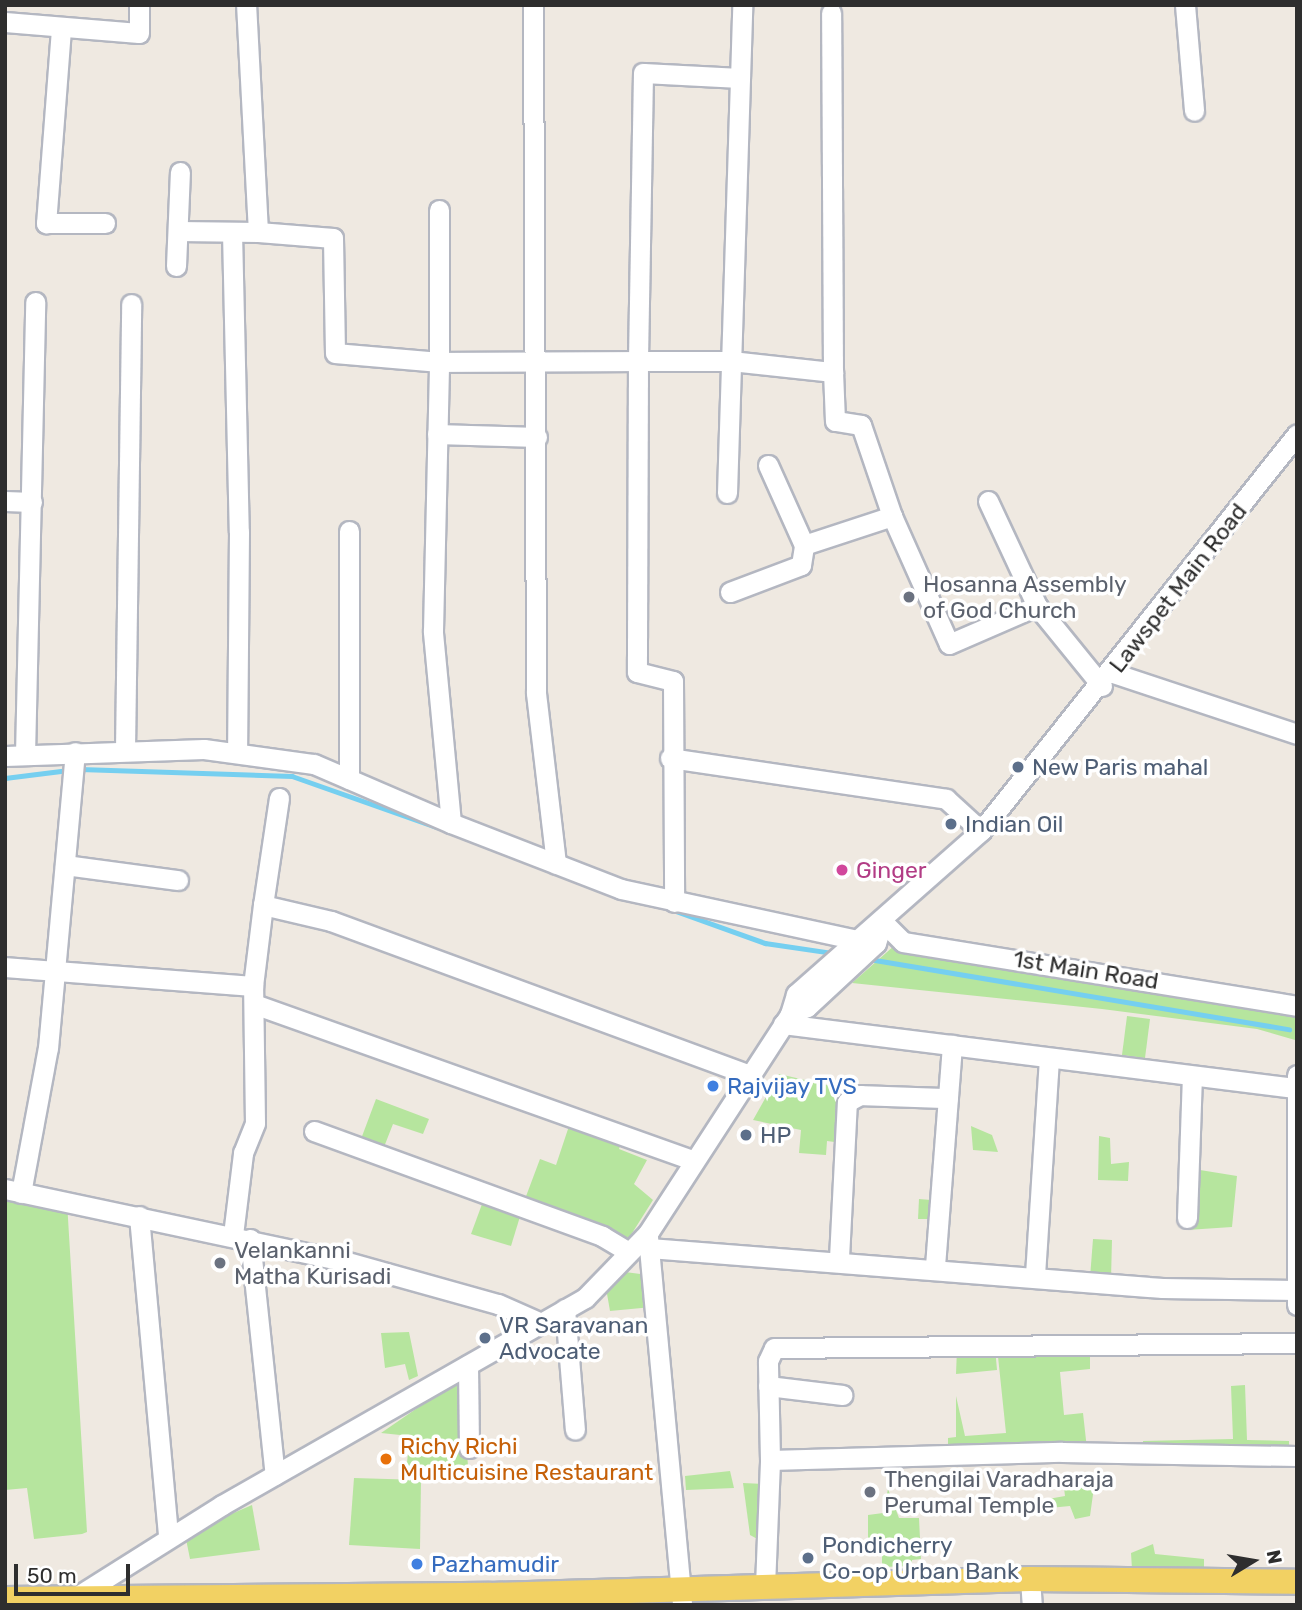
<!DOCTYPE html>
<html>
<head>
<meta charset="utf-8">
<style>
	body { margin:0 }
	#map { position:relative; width:1302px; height:1610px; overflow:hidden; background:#efe9e1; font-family:Rubik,sans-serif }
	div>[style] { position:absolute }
	.green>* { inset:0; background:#b6e59e }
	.stream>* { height:4.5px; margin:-2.25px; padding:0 2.25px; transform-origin:2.25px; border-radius:2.25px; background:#75cff0 }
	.roads { filter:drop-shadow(2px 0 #b4b7c1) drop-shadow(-2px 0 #b4b7c1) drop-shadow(0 2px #b4b7c1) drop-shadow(0 -2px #b4b7c1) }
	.minor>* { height:19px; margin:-9.5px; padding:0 9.5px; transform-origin:9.5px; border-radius:9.5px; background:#fff }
	.major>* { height:24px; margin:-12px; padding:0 12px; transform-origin:12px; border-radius:12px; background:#f2d163 }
	.dots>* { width:19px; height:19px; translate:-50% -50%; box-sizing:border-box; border:4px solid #fff; border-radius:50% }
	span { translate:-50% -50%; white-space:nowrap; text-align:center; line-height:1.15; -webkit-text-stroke:7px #fff; paint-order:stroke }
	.worship-label { font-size:23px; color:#5b616d }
	.left { translate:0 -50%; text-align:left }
	.street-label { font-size:23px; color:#2e2e2e }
	.service-label { font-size:23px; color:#4e5e75 }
	.hotel-label { font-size:23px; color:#b23c85 }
	.shop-label { font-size:23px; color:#366cbe }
	.food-label { font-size:23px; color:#c56008 }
	.frame { position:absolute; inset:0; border:7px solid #2e2e2e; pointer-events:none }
	.north { position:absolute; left:1218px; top:1526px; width:70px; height:70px; -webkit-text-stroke:5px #fff; paint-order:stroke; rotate:79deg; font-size:19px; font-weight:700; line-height:28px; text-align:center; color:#2e2e2e }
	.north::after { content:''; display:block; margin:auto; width:24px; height:32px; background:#2e2e2e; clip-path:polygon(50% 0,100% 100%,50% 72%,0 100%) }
	.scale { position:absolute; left:14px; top:1564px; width:116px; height:32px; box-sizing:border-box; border:4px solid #2e2e2e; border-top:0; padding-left:9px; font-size:21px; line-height:24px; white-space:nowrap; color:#2e2e2e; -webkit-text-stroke:5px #fff; paint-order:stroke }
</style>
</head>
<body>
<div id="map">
	<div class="green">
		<div style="clip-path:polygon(895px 945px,1297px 1009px,1295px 1040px,1257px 1029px,1102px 1009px,852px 983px)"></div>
		<div style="clip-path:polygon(1127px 1016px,1150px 1019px,1145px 1058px,1122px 1055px)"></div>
		<div style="clip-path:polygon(779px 1074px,844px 1089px,842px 1143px,827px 1141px,826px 1155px,799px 1153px,801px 1130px,753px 1120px)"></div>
		<div style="clip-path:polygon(376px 1099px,429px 1119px,423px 1134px,393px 1124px,384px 1147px,361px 1139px)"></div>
		<div style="clip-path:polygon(571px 1120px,623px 1138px,619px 1149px,647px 1160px,634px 1184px,653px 1200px,629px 1238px,525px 1199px,540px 1159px,556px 1165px)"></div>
		<div style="clip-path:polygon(971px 1126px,992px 1135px,998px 1152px,973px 1150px)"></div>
		<div style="clip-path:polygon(1099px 1136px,1110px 1138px,1111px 1164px,1129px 1162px,1128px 1181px,1098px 1180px)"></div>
		<div style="clip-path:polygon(1200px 1170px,1237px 1176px,1232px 1227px,1187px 1230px,1190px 1183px,1198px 1183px)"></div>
		<div style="clip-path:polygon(5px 1189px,67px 1202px,87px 1532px,82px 1534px,34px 1539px,27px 1488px,5px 1490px)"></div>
		<div style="clip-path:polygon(485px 1196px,522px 1210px,511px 1246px,471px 1234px)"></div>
		<div style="clip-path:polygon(919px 1199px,931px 1200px,934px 1219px,918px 1219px)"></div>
		<div style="clip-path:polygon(1093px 1239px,1112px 1240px,1111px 1279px,1090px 1278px)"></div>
		<div style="clip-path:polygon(625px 1272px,648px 1275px,652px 1307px,610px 1311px,606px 1288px)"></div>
		<div style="clip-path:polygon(409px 1332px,418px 1376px,409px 1380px,405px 1364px,385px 1368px,381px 1333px)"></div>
		<div style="clip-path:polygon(1090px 1346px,1090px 1369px,1060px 1372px,1064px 1415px,1083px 1413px,1087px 1449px,948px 1452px,948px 1438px,956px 1437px,956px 1396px,965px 1436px,1006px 1433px,997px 1347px)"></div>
		<div style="clip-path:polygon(995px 1347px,997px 1370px,956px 1374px,957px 1349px)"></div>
		<div style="clip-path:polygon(461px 1378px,468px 1466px,406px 1471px,410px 1436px,381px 1433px)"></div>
		<div style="clip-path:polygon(1245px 1385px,1247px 1440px,1289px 1441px,1289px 1451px,1143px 1449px,1143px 1441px,1233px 1439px,1231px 1386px)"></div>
		<div style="clip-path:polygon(730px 1471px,734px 1488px,686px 1490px,685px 1476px)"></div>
		<div style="clip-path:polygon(354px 1478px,421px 1480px,420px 1549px,349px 1545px)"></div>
		<div style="clip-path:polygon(1063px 1480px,1095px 1480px,1090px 1516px,1075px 1519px,1070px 1506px,1049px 1508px,1048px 1499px,1065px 1496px)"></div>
		<div style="clip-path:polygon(743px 1483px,765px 1484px,763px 1542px,750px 1535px)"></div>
		<div style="clip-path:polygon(888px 1489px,899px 1518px,919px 1518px,921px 1559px,912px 1560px,912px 1566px,882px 1567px,882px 1544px,868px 1544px,868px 1515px,883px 1513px)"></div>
		<div style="clip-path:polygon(252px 1505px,260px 1550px,190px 1559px,185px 1534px)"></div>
		<div style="clip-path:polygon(1153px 1544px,1155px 1554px,1204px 1559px,1204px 1571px,1132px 1569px,1131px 1553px)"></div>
	</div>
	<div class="stream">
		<div style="left:80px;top:769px;width:212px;rotate:1.9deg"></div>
		<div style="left:292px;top:776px;width:154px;rotate:19.4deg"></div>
		<div style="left:5px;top:778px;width:64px;rotate:-7.2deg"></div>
		<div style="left:673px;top:910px;width:98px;rotate:19.7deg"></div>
		<div style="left:765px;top:943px;width:69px;rotate:8.4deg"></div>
		<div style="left:869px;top:959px;width:426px;rotate:9.5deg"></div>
	</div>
	<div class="roads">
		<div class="minor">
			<div style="left:533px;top:5px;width:688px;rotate:89.75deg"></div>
			<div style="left:536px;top:693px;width:172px;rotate:83.3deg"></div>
			<div style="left:1185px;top:5px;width:106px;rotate:85.1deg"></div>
			<div style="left:5px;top:22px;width:134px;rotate:4.7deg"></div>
			<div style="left:139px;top:33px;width:28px;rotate:-90deg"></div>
			<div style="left:61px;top:29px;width:195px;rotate:94.4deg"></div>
			<div style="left:46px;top:223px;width:59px"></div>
			<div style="left:740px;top:78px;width:97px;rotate:-177deg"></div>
			<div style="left:643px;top:73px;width:288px;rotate:91deg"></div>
			<div style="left:638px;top:361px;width:93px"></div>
			<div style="left:731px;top:361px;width:103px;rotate:6.2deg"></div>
			<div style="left:833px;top:372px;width:359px;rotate:-90.3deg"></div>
			<div style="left:439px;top:210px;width:152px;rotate:90deg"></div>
			<div style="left:439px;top:362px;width:199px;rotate:-0.3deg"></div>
			<div style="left:638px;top:361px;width:311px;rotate:90.2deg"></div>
			<div style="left:637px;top:672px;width:37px;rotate:14deg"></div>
			<div style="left:673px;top:681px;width:221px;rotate:89.7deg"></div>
			<div style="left:178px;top:231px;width:80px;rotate:0.7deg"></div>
			<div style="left:258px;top:232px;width:227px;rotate:-93deg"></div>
			<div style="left:232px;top:232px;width:300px;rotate:88.7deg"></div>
			<div style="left:239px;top:532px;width:221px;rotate:90.5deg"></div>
			<div style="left:176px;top:266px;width:94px;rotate:-87.6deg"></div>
			<div style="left:437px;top:434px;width:100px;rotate:1.7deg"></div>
			<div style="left:768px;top:465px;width:88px;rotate:65.8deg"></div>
			<div style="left:727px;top:493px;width:488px;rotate:-88.2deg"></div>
			<div style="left:5px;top:501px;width:27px;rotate:2deg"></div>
			<div style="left:988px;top:501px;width:116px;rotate:65deg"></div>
			<div style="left:1037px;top:606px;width:103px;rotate:50.9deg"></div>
			<div style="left:892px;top:516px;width:140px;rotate:66deg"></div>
			<div style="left:949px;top:644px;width:96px;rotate:-23.4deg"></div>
			<div style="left:730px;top:592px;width:76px;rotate:-20.8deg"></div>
			<div style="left:801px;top:565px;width:20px;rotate:-81deg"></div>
			<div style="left:804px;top:545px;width:93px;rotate:-18.2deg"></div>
			<div style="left:892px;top:516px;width:96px;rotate:-108.8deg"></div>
			<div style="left:861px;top:425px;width:26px;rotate:-171deg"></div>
			<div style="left:835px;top:421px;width:49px;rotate:-92.3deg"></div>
			<div style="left:1113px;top:673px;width:194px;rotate:18.3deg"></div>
			<div style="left:125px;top:750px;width:446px;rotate:-89.2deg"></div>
			<div style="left:25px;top:755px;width:453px;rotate:-88.7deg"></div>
			<div style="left:5px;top:756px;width:199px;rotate:-2deg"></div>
			<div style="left:204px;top:749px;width:111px;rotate:7.8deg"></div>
			<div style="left:314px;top:764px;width:149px;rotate:23.3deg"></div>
			<div style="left:451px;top:823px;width:193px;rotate:-95.4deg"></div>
			<div style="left:433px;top:631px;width:269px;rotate:-88.7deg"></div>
			<div style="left:439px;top:362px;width:104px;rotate:-175.1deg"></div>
			<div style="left:335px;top:353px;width:115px;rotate:-91deg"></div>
			<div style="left:333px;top:238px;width:75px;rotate:-175.4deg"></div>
			<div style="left:670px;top:758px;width:279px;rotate:8.4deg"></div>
			<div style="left:946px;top:799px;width:47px;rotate:42.4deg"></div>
			<div style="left:349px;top:779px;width:248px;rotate:-90deg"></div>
			<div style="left:279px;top:798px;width:108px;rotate:98.5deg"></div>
			<div style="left:263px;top:905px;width:70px;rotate:13.2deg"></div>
			<div style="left:331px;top:921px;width:446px;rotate:20.2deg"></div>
			<div style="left:451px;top:823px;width:182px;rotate:21.2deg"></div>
			<div style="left:621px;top:889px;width:237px;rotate:12.2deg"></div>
			<div style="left:65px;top:865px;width:114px;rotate:7.6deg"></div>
			<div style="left:883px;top:922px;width:28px;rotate:45deg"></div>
			<div style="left:903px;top:942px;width:399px;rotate:9.2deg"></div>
			<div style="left:5px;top:967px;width:249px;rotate:4.4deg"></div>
			<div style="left:254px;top:1004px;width:467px;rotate:19.6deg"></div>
			<div style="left:790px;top:1014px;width:18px;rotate:-22deg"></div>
			<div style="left:807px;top:1007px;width:94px;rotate:-42.8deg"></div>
			<div style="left:876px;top:943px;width:22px;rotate:-72deg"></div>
			<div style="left:783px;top:1024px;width:516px;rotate:7.13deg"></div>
			<div style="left:1297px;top:1075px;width:230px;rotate:90deg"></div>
			<div style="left:314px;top:1131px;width:307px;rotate:20deg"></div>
			<div style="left:602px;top:1236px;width:31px;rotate:31deg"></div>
			<div style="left:5px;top:1189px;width:342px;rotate:12deg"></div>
			<div style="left:340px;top:1260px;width:164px;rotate:15.6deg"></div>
			<div style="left:498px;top:1304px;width:47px;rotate:23.8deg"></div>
			<div style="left:21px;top:1193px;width:147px;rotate:-79.5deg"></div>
			<div style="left:48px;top:1048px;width:297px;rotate:-84.8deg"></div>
			<div style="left:139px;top:1216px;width:322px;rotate:84.8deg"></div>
			<div style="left:1187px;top:1218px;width:142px;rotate:-88deg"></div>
			<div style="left:233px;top:1235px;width:83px;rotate:-83deg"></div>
			<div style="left:243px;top:1153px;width:32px;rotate:-68deg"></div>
			<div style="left:255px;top:1123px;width:137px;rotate:-90.8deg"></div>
			<div style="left:253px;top:986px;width:82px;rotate:-83deg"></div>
			<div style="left:648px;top:1237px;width:370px;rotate:84.7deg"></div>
			<div style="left:250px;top:1239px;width:237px;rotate:84deg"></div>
			<div style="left:649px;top:1248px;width:515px;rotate:4.46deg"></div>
			<div style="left:1162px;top:1288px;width:134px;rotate:0.9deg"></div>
			<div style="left:839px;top:1258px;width:156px;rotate:-87.1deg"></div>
			<div style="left:847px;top:1102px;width:15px;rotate:-28deg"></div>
			<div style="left:860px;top:1095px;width:88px;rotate:2deg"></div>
			<div style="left:935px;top:1266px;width:222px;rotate:-85.6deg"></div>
			<div style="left:1035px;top:1275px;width:217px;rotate:-86.3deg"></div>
			<div style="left:565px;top:1309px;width:121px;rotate:85.3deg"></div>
			<div style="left:468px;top:1365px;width:83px;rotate:89.3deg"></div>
			<div style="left:768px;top:1386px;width:75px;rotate:6.9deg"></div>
			<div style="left:770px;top:1460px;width:99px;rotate:-91.2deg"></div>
			<div style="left:768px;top:1361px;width:14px;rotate:-65deg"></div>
			<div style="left:774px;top:1348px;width:523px;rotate:-0.55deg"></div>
			<div style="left:1030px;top:1579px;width:26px;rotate:86deg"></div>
			<div style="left:765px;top:1586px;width:126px;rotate:-87.7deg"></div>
			<div style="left:770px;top:1460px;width:292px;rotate:-1.6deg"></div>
			<div style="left:1062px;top:1452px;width:235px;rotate:1deg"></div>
			<div style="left:73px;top:1599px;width:176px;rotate:-32.2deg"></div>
			<div style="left:222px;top:1505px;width:418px;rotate:-29.7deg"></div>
			<div style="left:585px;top:1298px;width:91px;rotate:-45.9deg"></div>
			<div style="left:648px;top:1233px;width:261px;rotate:-57deg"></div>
			<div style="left:790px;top:1014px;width:21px;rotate:-73deg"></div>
			<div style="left:796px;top:994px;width:247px;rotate:-41.4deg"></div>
			<div style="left:981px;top:831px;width:507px;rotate:-51.48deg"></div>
		</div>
		<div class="major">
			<div style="left:5px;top:1599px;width:485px;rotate:-0.5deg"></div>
			<div style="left:490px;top:1595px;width:540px;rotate:-1.7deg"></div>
			<div style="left:1030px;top:1579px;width:267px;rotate:0.6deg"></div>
		</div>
	</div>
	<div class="dots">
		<div style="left:909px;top:597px;background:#6b7280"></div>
		<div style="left:1018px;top:767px;background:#5c6f8a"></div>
		<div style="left:951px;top:824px;background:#5c6f8a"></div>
		<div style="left:842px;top:870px;background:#d1479c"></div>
		<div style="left:713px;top:1086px;background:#3f7fe0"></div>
		<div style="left:746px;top:1135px;background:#5c6f8a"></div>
		<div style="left:220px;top:1263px;background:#6b7280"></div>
		<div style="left:485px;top:1338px;background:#5c6f8a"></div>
		<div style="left:386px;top:1459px;background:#e8710a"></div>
		<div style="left:870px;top:1492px;background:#6b7280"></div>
		<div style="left:808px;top:1558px;background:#5c6f8a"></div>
		<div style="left:417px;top:1564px;background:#3f7fe0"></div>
	</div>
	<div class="worship-label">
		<span class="left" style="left:923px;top:597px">Hosanna Assembly<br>of God Church</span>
		<span class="left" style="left:234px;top:1263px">Velankanni<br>Matha Kurisadi</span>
		<span class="left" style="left:884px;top:1492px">Thengilai Varadharaja<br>Perumal Temple</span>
	</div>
	<div class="street-label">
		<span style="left:1178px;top:588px;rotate:-52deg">Lawspet Main Road</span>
		<span style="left:1086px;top:970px;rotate:9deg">1st Main Road</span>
	</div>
	<div class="service-label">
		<span class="left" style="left:1032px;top:767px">New Paris mahal</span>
		<span class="left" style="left:965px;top:824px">Indian Oil</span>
		<span class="left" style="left:760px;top:1135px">HP</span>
		<span class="left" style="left:499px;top:1338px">VR Saravanan<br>Advocate</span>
		<span class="left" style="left:822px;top:1558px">Pondicherry<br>Co-op Urban Bank</span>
	</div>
	<div class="hotel-label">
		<span class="left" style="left:856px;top:870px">Ginger</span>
	</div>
	<div class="shop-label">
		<span class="left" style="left:727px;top:1086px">Rajvijay TVS</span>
		<span class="left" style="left:431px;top:1564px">Pazhamudir</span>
	</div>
	<div class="food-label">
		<span class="left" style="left:400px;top:1459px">Richy Richi<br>Multicuisine Restaurant</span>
	</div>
	<div class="frame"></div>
	<div class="north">N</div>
	<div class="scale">50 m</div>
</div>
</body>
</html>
